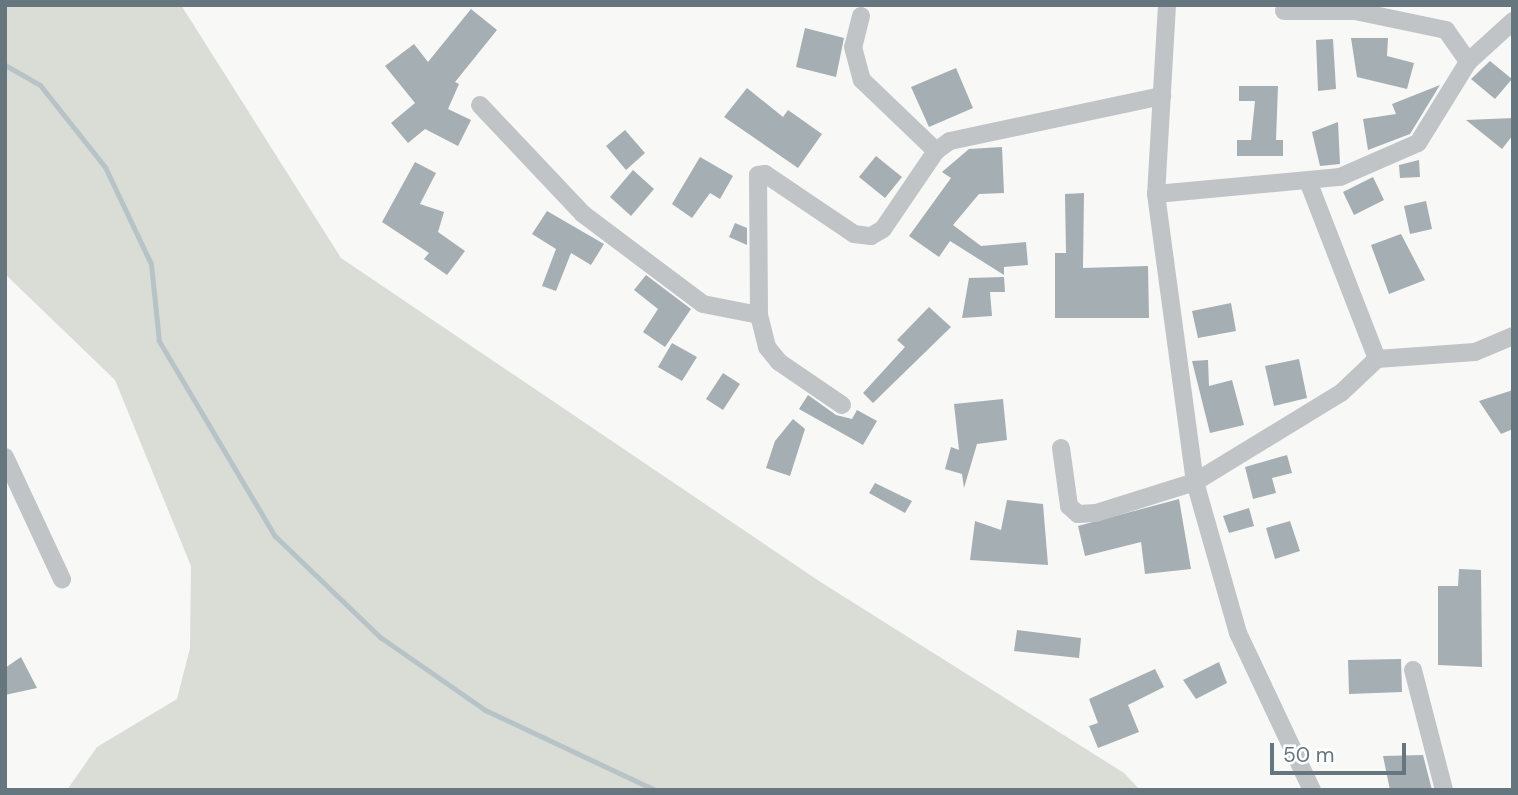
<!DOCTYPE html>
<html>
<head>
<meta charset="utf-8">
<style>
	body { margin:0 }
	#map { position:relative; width:1518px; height:795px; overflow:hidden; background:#f8f8f6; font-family:"DM Sans",sans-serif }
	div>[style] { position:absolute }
	.green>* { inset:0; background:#d9ddd6 }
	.stream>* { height:5px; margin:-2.5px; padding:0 2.5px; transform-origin:2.5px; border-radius:2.5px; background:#b7c3c6 }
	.building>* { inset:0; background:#a5aeb2 }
	.minor>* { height:18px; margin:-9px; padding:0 9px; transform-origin:9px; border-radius:9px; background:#c0c4c7 }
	span { translate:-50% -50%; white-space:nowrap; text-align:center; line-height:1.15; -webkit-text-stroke:7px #fff; paint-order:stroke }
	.frame { position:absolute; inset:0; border:7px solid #66767e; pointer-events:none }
	.scale { position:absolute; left:1270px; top:743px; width:136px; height:32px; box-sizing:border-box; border:4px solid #66767e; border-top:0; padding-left:9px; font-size:21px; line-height:24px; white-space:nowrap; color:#66767e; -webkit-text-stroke:5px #fff; paint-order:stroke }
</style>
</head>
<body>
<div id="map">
	<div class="green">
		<div style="clip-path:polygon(5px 5px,181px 5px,341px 258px,819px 581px,1124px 773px,1140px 790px,67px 790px,97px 747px,177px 699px,190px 648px,191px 566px,115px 380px,5px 274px)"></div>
	</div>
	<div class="stream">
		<div style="left:5px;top:65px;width:40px;rotate:29.7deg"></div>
		<div style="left:40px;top:85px;width:105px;rotate:51.6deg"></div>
		<div style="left:105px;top:167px;width:107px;rotate:64.6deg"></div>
		<div style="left:151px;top:264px;width:77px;rotate:84.1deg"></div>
		<div style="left:159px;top:341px;width:227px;rotate:59.3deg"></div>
		<div style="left:275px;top:536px;width:146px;rotate:43.9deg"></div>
		<div style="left:380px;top:637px;width:128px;rotate:34.8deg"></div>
		<div style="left:485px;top:710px;width:188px;rotate:25.2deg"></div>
	</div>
	<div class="building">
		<div style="clip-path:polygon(471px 9px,497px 30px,455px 82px,459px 84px,448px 109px,471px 120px,458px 146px,425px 129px,408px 143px,391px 123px,415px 103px,385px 66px,414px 44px,428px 62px)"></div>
		<div style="clip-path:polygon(805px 28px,844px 38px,836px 77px,796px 67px)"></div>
		<div style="clip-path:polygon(1351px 38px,1388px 38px,1387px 56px,1414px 63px,1407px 89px,1357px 77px)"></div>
		<div style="clip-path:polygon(1333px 39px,1336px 89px,1318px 91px,1316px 40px)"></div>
		<div style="clip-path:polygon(1490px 61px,1512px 79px,1495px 99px,1471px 79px)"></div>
		<div style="clip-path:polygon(956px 68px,973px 108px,929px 127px,911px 87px)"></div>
		<div style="clip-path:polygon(1440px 85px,1410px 134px,1368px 150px,1363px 119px,1396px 114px,1392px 104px)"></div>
		<div style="clip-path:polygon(1239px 86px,1278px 86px,1276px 140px,1283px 140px,1283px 156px,1237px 156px,1237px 140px,1251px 140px,1255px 101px,1239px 101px)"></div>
		<div style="clip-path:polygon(747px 88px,783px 117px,788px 110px,822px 134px,798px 168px,724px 117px)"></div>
		<div style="clip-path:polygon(1513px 118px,1513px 135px,1502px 149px,1466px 120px)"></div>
		<div style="clip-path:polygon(1338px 122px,1340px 164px,1320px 166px,1312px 132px)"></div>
		<div style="clip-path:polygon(625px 130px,645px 153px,626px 170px,606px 146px)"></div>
		<div style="clip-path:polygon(1002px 147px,1004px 193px,979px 194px,953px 225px,981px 246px,1026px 242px,1028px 265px,1004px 267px,1004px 275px,950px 241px,939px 257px,909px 236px,951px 178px,942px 172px,969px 149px)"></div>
		<div style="clip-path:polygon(876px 156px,902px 177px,885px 198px,859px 177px)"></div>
		<div style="clip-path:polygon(700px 157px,733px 176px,720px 199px,710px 193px,692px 218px,672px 204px)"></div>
		<div style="clip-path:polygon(1419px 160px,1420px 177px,1400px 178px,1399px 165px)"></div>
		<div style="clip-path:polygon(415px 162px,436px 173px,420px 204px,444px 212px,438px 232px,465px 251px,447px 275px,424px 259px,429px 253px,382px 222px)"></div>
		<div style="clip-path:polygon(633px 170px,654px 189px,631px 216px,610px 197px)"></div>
		<div style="clip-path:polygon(1373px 177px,1384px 200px,1354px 215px,1343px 192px)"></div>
		<div style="clip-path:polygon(1084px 193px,1083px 268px,1148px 266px,1149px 318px,1055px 318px,1055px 253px,1066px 253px,1065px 194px)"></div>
		<div style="clip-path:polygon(1426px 201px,1432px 229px,1410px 234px,1404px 206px)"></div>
		<div style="clip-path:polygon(547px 211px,604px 244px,591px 265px,571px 253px,556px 291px,542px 286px,556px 249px,532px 234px)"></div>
		<div style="clip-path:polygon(735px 223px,747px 228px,747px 245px,729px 237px)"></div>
		<div style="clip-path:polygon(1401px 234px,1425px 280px,1389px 294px,1371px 245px)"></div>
		<div style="clip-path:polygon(646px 275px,691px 309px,665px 347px,643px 332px,658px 309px,634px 290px)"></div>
		<div style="clip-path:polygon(1004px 277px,1005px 292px,990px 292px,992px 316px,962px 318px,969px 278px)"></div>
		<div style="clip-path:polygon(1231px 303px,1236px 331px,1198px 338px,1192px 311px)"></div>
		<div style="clip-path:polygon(929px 307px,951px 327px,873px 403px,863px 393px,905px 347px,897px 340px)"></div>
		<div style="clip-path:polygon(672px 343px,697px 357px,682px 381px,658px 367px)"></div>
		<div style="clip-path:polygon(1299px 359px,1307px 398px,1274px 406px,1265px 366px)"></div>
		<div style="clip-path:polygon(1208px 360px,1209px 386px,1232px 380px,1244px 425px,1210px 433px,1192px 361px)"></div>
		<div style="clip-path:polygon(723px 373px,740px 384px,723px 410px,706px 399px)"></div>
		<div style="clip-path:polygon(1513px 390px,1513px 429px,1501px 434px,1479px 401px)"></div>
		<div style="clip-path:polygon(808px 395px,836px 415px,852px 419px,857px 410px,877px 421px,863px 445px,799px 409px)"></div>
		<div style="clip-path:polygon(1003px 399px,1007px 440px,977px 444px,964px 488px,962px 474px,945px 469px,951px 447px,959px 450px,954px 404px)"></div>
		<div style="clip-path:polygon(793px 419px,805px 429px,790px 476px,766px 468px,775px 441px)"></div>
		<div style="clip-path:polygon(1287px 455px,1292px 473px,1272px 478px,1276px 493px,1253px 499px,1245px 467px)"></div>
		<div style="clip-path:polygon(875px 483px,912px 501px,905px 513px,869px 493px)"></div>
		<div style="clip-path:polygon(1179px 499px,1191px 569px,1145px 574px,1141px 542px,1085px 556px,1078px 526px)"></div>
		<div style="clip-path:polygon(1007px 500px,1043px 504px,1048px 565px,970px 560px,975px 521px,1001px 530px)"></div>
		<div style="clip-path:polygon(1249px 508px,1254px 526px,1229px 533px,1223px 516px)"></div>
		<div style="clip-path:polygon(1290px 521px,1300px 551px,1275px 559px,1266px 528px)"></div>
		<div style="clip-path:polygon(1459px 569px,1481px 570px,1482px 667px,1438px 665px,1438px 586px,1458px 586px)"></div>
		<div style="clip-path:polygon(1017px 630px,1081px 638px,1079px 658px,1014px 651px)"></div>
		<div style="clip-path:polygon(21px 657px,37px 688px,5px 695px,5px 668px)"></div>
		<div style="clip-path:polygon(1401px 659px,1402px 692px,1349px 694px,1348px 660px)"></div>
		<div style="clip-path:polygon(1219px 662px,1227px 683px,1196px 699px,1183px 680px)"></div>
		<div style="clip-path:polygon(1155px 669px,1164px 687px,1128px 705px,1139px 732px,1098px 748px,1089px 726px,1098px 723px,1089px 699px)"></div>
		<div style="clip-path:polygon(1423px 755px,1432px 790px,1390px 790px,1383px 756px)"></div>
	</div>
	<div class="minor">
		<div style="left:1167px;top:5px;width:189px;rotate:93.3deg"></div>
		<div style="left:1156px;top:194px;width:291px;rotate:82.3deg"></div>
		<div style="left:1195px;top:482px;width:157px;rotate:74.1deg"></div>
		<div style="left:1238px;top:633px;width:174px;rotate:64.8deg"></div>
		<div style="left:1284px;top:11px;width:71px"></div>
		<div style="left:1355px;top:11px;width:93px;rotate:11.8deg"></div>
		<div style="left:1446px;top:30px;width:39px;rotate:55deg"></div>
		<div style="left:861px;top:16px;width:32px;rotate:104deg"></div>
		<div style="left:853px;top:47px;width:34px;rotate:75deg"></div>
		<div style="left:862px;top:80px;width:103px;rotate:43.8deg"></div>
		<div style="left:480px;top:105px;width:150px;rotate:46.6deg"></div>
		<div style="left:583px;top:214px;width:150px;rotate:36.9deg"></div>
		<div style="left:703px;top:304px;width:57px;rotate:11.1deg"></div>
		<div style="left:1308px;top:181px;width:191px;rotate:68.8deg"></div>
		<div style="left:1156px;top:194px;width:185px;rotate:-5.3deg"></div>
		<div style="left:1340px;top:177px;width:85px;rotate:-23.6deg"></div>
		<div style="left:1418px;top:143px;width:95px;rotate:-58.3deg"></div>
		<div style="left:1468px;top:62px;width:61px;rotate:-42.3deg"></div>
		<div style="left:842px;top:405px;width:76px;rotate:-145.7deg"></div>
		<div style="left:779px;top:362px;width:19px;rotate:-129deg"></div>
		<div style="left:767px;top:347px;width:33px;rotate:-104deg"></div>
		<div style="left:759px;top:315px;width:140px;rotate:-90.4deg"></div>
		<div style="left:758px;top:175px;width:7px;rotate:-8deg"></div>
		<div style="left:765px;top:174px;width:107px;rotate:34deg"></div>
		<div style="left:854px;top:234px;width:17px;rotate:7deg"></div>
		<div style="left:871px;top:236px;width:14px;rotate:-30deg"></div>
		<div style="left:883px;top:229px;width:94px;rotate:-55.8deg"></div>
		<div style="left:936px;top:151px;width:17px;rotate:-36deg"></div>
		<div style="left:950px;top:141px;width:217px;rotate:-12deg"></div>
		<div style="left:1061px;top:448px;width:59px;rotate:82.1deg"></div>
		<div style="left:1069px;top:506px;width:12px;rotate:42deg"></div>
		<div style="left:1078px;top:514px;width:18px;rotate:-3deg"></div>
		<div style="left:1096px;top:513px;width:104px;rotate:-17.4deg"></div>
		<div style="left:1195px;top:482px;width:171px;rotate:-31.4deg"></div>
		<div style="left:1341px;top:393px;width:50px;rotate:-43.4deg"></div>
		<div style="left:1377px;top:359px;width:98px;rotate:-4.1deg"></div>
		<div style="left:1475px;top:352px;width:41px;rotate:-22.8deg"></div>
		<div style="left:5px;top:457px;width:135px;rotate:65deg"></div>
		<div style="left:1413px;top:670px;width:124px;rotate:75.5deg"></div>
	</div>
	<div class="frame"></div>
	<div class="scale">50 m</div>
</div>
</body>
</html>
